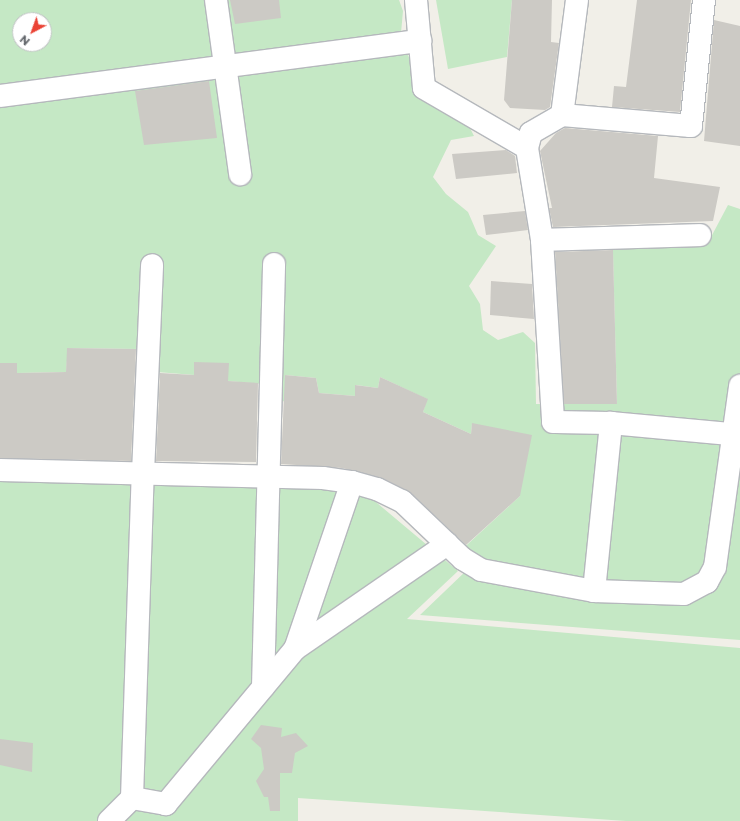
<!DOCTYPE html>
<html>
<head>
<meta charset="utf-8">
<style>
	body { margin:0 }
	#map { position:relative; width:740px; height:821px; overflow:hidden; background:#f1efe8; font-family:Montserrat,sans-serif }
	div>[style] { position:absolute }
	.green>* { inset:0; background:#c5e8c5 }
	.building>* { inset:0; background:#cccac5 }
	.roads { filter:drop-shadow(1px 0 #b5b8bc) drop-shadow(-1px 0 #b5b8bc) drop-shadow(0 1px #b5b8bc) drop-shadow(0 -1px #b5b8bc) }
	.minor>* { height:22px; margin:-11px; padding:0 11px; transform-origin:11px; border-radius:11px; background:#fff }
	span { translate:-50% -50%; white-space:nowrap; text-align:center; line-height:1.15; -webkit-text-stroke:4px #fff; paint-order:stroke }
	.north { position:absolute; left:12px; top:12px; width:40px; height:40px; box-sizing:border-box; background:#fff; border:1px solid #bfc1c3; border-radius:50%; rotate:221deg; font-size:11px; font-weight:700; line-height:16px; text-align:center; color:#5f6368 }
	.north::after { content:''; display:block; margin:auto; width:14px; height:18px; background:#ea4335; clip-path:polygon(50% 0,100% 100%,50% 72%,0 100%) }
</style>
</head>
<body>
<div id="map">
	<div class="green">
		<div style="clip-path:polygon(evenodd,0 0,399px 0,403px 11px,400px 44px,409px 57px,413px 85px,445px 113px,467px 122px,474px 136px,451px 140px,433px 177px,446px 194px,468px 212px,478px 235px,496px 246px,469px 286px,480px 304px,483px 330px,498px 340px,523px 332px,535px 343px,536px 404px,617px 404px,613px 253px,609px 238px,700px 235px,711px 237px,728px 205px,740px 209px,740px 640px,420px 615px,468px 569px,457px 554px,520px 496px,472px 424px,471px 434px,423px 412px,427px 399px,380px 377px,378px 388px,356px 385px,355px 396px,319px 393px,316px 378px,285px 375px,287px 402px,277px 400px,263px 384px,228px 381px,194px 362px,194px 375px,157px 372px,138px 349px,68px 348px,66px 372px,17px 373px,17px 363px,0 363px,0 0,20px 20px,44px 20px,44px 44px,20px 44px,20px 20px)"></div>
		<div style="clip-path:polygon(436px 0,512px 0,507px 57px,448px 69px)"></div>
		<div style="clip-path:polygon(0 470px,352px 482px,458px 571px,407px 619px,740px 648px,740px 821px,626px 821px,298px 798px,298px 821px,0 821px)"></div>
	</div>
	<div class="building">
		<div style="clip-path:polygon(230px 0,279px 0,281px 18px,235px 24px)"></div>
		<div style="clip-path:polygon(512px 0,552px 0,551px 42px,559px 43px,550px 107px,545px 110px,510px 108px,504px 100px)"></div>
		<div style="clip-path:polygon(637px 0,691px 0,680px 112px,612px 107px,614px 86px,626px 87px)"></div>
		<div style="clip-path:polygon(714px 20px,740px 26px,740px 146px,704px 141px)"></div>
		<div style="clip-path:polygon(209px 81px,217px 138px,144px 145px,135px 91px)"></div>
		<div style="clip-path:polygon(565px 128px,658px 136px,654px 178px,720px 187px,713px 221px,553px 227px,549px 208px,552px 208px,540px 151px,556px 133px)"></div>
		<div style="clip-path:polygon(506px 150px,515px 156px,517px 173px,456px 179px,452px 154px)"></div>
		<div style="clip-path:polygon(525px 211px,528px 230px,486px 235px,483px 215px)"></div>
		<div style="clip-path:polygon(613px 250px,617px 404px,564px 404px,555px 252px)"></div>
		<div style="clip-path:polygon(491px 281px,532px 284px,534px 319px,490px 315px)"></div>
		<div style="clip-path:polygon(67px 348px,136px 349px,131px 461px,0 458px,0 363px,17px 363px,17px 373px,66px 372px)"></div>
		<div style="clip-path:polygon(194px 362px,229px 363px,228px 381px,258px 383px,256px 462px,156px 461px,160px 373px,194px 375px)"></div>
		<div style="clip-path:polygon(285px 375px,316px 378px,319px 393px,355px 396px,355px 385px,378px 388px,380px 377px,428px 399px,423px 412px,471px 434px,472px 423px,532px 435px,520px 496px,466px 545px,410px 492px,382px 478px,342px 468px,281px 464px)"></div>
		<div style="clip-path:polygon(261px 725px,282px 728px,281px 737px,296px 733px,308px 746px,295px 753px,292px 773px,280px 773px,280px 811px,270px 811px,268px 797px,264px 797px,256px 781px,264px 769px,261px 748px,251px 739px)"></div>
		<div style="clip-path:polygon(0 739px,33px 743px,32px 772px,0 765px)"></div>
	</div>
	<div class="roads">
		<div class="minor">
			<div style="left:216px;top:0;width:176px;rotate:82.1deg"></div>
			<div style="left:416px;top:0;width:88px;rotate:84.8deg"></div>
			<div style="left:424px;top:88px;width:119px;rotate:30.2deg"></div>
			<div style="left:577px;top:0;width:116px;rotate:97.4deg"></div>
			<div style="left:562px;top:115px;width:129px;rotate:4.9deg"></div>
			<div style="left:691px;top:126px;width:127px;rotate:-84.1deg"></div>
			<div style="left:0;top:96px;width:424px;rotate:-7.5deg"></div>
			<div style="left:562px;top:115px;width:36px;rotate:150deg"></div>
			<div style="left:531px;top:133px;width:16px;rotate:105deg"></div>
			<div style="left:527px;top:148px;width:93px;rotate:80.7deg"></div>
			<div style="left:542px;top:240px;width:182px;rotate:86.5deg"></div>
			<div style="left:553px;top:422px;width:58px;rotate:1deg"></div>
			<div style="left:542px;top:240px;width:158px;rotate:-1.8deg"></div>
			<div style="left:0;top:470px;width:323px;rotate:1.4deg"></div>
			<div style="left:323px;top:478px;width:29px;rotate:8deg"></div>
			<div style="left:352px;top:482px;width:176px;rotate:108.8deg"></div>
			<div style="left:295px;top:649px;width:202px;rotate:129.8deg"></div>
			<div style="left:166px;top:804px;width:35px;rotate:-170deg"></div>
			<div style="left:352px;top:482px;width:26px;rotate:16deg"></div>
			<div style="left:377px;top:489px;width:28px;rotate:26deg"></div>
			<div style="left:402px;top:501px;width:84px;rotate:43.6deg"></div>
			<div style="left:463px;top:559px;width:21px;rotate:31deg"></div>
			<div style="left:481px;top:570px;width:115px;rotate:10.5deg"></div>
			<div style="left:594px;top:591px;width:90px;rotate:1.9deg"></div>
			<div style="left:684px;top:594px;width:26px;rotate:-28deg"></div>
			<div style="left:707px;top:582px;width:17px;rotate:-62deg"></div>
			<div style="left:715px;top:567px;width:183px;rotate:-82.1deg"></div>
			<div style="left:594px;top:591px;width:169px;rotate:-84.2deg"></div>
			<div style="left:611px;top:423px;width:130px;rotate:5.3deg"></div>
			<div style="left:295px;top:649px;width:185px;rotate:-34.6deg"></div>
			<div style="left:263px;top:687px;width:423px;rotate:-88.5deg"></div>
			<div style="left:109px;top:821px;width:33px;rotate:-45deg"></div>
			<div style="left:132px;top:798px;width:325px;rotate:-88.1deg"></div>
			<div style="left:143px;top:473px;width:208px;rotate:-87.5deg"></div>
		</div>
	</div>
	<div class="north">N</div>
</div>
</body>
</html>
